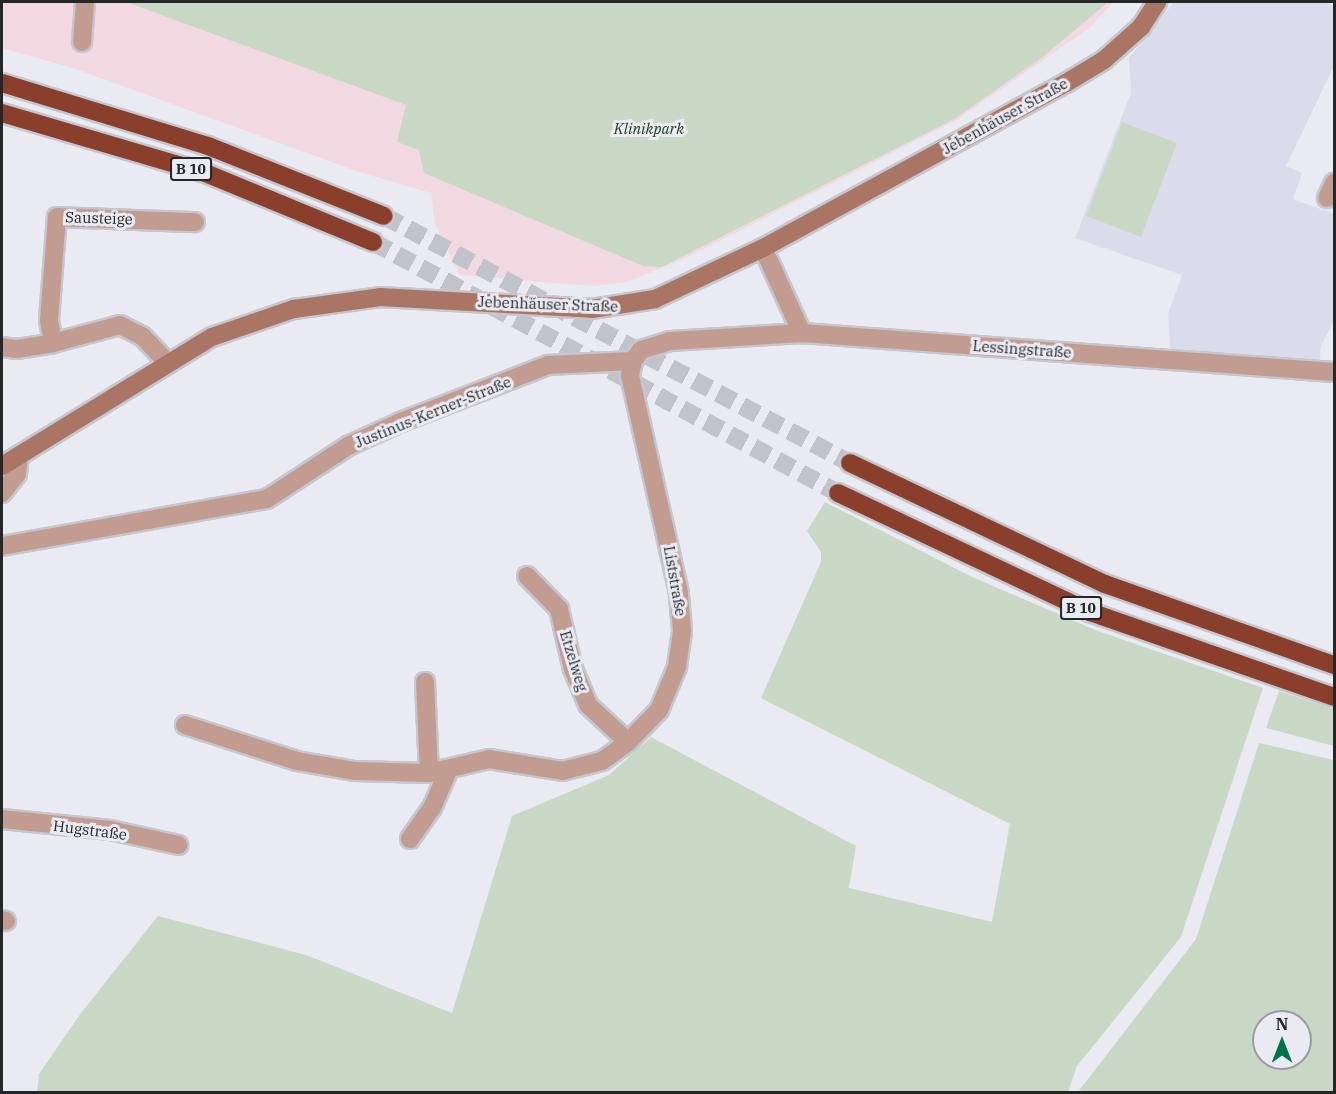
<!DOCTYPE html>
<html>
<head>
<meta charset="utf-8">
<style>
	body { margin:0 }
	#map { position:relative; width:1336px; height:1094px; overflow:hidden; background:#e9eaf2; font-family:"IBM Plex Serif",serif }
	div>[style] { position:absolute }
	.built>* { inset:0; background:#dbdceb }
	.medical>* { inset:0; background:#f2d9e1 }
	.green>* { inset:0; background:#c8d8c5 }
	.highway-tunnel>* { height:18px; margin-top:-9px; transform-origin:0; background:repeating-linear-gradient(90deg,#c2c3ca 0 18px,transparent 0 27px) }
	.roads { filter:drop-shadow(2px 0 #c6c7ce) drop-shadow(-2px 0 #c6c7ce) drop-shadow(0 2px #c6c7ce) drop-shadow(0 -2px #c6c7ce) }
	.street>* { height:18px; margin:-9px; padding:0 9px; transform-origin:9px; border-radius:9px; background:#c29c91 }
	.secondary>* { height:18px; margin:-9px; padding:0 9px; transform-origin:9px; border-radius:9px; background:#ab7566 }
	.highway>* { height:18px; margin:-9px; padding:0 9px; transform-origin:9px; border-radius:9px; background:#8a3f2c }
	span { translate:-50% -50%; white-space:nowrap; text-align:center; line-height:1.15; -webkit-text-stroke:6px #e9eaf2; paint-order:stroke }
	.shield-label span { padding:2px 4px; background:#e9eaf2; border:2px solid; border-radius:4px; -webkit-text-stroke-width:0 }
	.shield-label { font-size:14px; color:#252628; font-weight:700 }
	.street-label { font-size:15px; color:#252628 }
	.park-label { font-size:15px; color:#1f4017; font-style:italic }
	.frame { position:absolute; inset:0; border:3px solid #252628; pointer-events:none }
	.north { position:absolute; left:1252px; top:1010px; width:60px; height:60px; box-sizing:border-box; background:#e9eaf2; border:2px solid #9b9ca1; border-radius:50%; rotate:0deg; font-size:16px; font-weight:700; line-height:24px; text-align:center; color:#252628 }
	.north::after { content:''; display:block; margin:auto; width:21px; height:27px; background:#00734e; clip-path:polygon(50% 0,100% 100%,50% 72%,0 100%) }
</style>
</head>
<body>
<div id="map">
	<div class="built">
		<div style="clip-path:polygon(1174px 2px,1325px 2px,1334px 6px,1334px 66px,1286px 166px,1302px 173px,1293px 199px,1334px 214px,1334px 321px,1321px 346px,1319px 370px,1171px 360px,1168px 314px,1182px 275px,1075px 238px,1131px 93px,1129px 58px)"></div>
	</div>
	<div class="medical">
		<div style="clip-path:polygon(2px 2px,1114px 2px,1088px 29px,958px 119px,686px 258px,627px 282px,593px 286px,460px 275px,435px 225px,431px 193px,359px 172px,73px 68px,2px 48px)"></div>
	</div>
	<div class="green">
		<div style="clip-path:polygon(126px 2px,1108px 2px,1044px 56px,956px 118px,662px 267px,643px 266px,424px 173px,419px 150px,397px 142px,406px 105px)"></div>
		<div style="clip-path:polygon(1122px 122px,1177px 143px,1141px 237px,1086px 216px)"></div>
		<div style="clip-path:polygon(825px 502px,970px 576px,1095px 630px,1263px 688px,1181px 937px,1077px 1066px,1068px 1092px,37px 1092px,39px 1074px,81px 1013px,158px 916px,306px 955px,452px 1013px,512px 816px,609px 775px,651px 737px,856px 846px,849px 888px,992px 922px,1010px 824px,761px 698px,821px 562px,821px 552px,807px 531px)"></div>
		<div style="clip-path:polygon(1279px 691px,1334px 709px,1334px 746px,1266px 728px)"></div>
		<div style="clip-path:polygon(evenodd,1259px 743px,1334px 760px,1334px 1092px,1078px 1092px,1196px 939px,1259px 743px,1264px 1022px,1300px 1022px,1300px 1058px,1264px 1058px,1264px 1022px)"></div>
	</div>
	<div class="highway-tunnel">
		<div style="left:384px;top:216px;width:527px;rotate:27.93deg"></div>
		<div style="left:373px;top:242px;width:528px;rotate:28.36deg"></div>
	</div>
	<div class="roads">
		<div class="street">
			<div style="left:82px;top:42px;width:40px;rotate:-85.7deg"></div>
			<div style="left:1327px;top:198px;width:17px;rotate:-65deg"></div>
			<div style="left:763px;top:248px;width:94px;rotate:65.4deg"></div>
			<div style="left:53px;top:343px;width:23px;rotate:-100deg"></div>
			<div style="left:49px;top:320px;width:103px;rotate:-85.6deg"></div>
			<div style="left:57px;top:217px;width:138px;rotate:2.1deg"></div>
			<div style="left:2px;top:347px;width:15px;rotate:8deg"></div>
			<div style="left:17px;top:349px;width:36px;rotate:-9deg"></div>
			<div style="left:53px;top:343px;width:69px;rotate:-15deg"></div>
			<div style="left:120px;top:325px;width:25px;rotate:27deg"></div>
			<div style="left:142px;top:336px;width:36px;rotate:46deg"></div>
			<div style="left:2px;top:493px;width:24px;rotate:-52deg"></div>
			<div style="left:17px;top:474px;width:18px;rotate:-84deg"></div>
			<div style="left:2px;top:546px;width:269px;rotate:-10.1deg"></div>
			<div style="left:267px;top:499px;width:97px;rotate:-33.2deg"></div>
			<div style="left:348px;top:446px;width:58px;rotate:-24.4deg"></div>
			<div style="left:401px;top:422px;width:158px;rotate:-21.2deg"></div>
			<div style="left:548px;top:365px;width:85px;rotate:-2.7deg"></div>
			<div style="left:633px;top:361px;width:14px;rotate:-54deg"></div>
			<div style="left:641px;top:350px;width:31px;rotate:-17deg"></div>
			<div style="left:671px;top:341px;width:131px;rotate:-3.5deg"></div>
			<div style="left:802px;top:333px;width:533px;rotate:4.19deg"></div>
			<div style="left:527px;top:576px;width:46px;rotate:45.9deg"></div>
			<div style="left:559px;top:609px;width:62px;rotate:76.9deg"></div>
			<div style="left:573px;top:669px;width:39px;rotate:67deg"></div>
			<div style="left:588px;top:705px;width:54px;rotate:42.8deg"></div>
			<div style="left:425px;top:682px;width:91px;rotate:87.5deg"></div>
			<div style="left:185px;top:725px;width:118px;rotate:17.8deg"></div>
			<div style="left:297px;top:761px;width:59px;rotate:9.8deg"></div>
			<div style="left:355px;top:771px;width:74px;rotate:1.5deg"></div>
			<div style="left:429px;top:773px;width:62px;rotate:-13.1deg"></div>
			<div style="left:489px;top:759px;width:74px;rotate:9.3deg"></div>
			<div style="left:562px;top:771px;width:41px;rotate:-14deg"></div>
			<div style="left:602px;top:761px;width:32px;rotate:-36deg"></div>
			<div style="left:628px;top:742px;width:45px;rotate:-45.9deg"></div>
			<div style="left:659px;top:710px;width:47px;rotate:-67.3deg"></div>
			<div style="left:677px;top:667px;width:37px;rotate:-82deg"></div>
			<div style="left:682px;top:630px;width:37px;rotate:-95deg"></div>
			<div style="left:679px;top:593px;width:223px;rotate:-102.7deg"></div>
			<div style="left:630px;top:375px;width:14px;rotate:-78deg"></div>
			<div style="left:2px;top:819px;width:109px;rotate:5.8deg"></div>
			<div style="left:110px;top:830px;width:70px;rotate:12.4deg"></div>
			<div style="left:410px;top:839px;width:38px;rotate:-55deg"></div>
			<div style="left:432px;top:808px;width:40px;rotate:-66.6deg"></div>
			<div style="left:2px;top:920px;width:4px;rotate:14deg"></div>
		</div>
		<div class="secondary">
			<div style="left:2px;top:466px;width:246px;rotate:-31.6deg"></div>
			<div style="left:212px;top:337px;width:87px;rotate:-18.9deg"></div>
			<div style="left:294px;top:309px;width:87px;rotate:-7.9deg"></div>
			<div style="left:380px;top:297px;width:212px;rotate:3.2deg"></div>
			<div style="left:592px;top:309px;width:64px;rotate:-9deg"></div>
			<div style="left:655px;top:299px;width:119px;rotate:-25.3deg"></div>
			<div style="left:763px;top:248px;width:345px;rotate:-28.6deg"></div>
			<div style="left:1066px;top:83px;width:44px;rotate:-31.2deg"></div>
			<div style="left:1104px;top:60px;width:50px;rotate:-41.7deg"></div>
			<div style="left:1141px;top:27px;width:30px;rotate:-57deg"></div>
		</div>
		<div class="highway">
			<div style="left:2px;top:83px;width:215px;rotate:17deg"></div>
			<div style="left:208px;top:146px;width:189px;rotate:21.7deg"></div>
			<div style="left:2px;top:113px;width:209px;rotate:16.4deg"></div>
			<div style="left:203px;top:172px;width:184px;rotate:22.4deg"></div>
			<div style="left:850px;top:463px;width:282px;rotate:25.4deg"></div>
			<div style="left:1105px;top:584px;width:243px;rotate:19.5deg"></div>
			<div style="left:838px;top:493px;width:279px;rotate:25.3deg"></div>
			<div style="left:1090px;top:612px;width:258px;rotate:19.2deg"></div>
		</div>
	</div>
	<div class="shield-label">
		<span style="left:191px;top:169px">B 10</span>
		<span style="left:1081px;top:608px">B 10</span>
	</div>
	<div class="street-label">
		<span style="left:1005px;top:116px;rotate:-29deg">Jebenhäuser Straße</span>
		<span style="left:99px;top:218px;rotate:2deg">Sausteige</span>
		<span style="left:548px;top:304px;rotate:2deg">Jebenhäuser Straße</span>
		<span style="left:1022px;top:349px;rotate:4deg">Lessingstraße</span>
		<span style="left:433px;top:412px;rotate:-22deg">Justinus-Kerner-Straße</span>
		<span style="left:675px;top:581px;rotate:80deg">Liststraße</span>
		<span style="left:574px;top:661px;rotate:73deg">Etzelweg</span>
		<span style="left:90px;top:830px;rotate:7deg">Hugstraße</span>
	</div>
	<div class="park-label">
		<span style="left:649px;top:129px">Klinikpark</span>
	</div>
	<div class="frame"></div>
	<div class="north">N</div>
</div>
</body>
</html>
